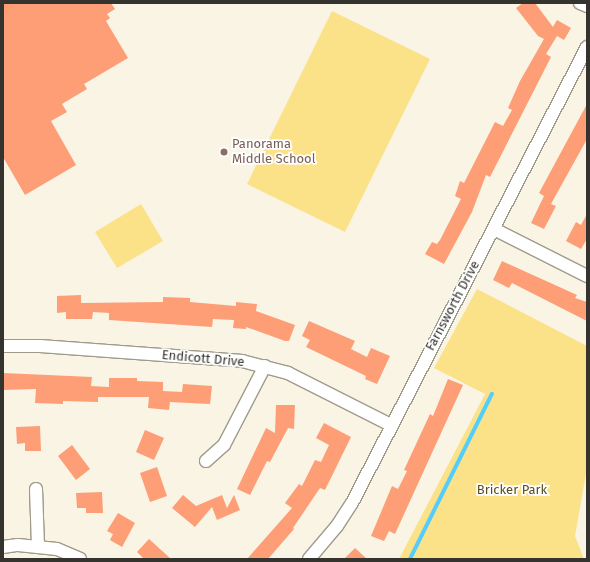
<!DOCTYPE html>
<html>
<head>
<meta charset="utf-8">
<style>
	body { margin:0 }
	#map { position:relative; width:590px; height:562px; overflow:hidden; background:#f9f4e4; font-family:"Fira Sans",sans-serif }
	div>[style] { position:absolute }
	.green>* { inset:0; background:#fbe289 }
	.stream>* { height:3.5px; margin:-1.75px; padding:0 1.75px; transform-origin:1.75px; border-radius:1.75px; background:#52cdfc }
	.building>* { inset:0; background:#fd9e77 }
	.roads { filter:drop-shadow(1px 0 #9f9b8b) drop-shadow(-1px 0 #9f9b8b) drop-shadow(0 1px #9f9b8b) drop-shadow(0 -1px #9f9b8b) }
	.street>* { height:12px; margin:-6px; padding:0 6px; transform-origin:6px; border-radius:6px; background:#fff }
	.dots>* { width:11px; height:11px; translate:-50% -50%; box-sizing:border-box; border:2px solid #fff; border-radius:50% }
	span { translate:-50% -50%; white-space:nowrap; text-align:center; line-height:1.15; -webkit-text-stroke:3.5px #fff; paint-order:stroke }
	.education-label { font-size:13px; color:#785e54 }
	.left { translate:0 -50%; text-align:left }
	.street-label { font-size:13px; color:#35332d }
	.park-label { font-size:13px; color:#584d22 }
	.frame { position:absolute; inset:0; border:4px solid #35332d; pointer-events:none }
</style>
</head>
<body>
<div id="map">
	<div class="green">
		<div style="clip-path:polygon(332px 11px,430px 59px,345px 232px,247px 184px)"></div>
		<div style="clip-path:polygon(141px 204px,163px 241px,117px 268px,95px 232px)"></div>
		<div style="clip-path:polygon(477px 289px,587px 346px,587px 468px,575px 536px,584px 559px,399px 559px,485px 394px,434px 368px)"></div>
	</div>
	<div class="stream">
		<div style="left:410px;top:559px;width:184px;rotate:-63.6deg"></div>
	</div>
	<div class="building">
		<div style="clip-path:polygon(3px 3px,111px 3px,115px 9px,107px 14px,110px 18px,106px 21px,128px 58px,84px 84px,87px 89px,62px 104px,67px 112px,51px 121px,76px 165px,25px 195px,3px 157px)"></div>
		<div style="clip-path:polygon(523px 3px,535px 3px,553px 27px,557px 20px,571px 28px,564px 40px,557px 36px,546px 54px,551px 57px,490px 177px,486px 175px,472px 212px,444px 264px,425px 254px,432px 242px,437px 244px,440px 240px,461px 199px,455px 196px,460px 181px,464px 183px,495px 122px,503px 126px,512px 110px,508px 108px,520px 81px,544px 39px,538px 36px,516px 8px)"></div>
		<div style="clip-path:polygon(587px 104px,587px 139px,551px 204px,556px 206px,544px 229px,531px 223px,544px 196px,539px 193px)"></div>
		<div style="clip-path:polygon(587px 214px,587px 239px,581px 249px,566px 241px,576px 222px,581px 225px)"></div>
		<div style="clip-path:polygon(502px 261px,577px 295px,575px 298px,587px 302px,587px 321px,512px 283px,509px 288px,493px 280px)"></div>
		<div style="clip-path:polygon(81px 295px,81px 303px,163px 302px,163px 297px,190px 298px,190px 302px,236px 306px,236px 302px,257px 304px,256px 311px,295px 325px,289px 341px,285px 341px,246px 327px,246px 329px,233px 328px,234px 320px,213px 319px,212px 327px,109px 320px,109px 313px,93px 312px,92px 319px,66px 319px,66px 312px,57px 313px,57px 296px)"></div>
		<div style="clip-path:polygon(309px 321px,355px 341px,351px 349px,367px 357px,371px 348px,390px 356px,377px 384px,365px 379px,366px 376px,306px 347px,310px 340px,302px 336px)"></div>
		<div style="clip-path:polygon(3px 373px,92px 377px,91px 386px,109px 387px,109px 378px,137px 378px,137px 381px,163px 382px,163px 391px,182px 392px,183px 384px,212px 386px,210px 404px,170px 402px,169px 410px,148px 408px,149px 397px,98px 397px,98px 402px,63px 401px,63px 404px,35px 403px,36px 389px,3px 390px)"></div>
		<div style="clip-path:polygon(448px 379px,463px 385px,395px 534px,389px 531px,384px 541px,371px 536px,392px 486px,398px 489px,407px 471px,404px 470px,430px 414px,433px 416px)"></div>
		<div style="clip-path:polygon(276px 405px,295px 405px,294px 429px,288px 428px,270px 462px,267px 461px,250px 495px,237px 489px,266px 428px,275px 433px)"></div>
		<div style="clip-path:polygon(324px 423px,351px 437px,325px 490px,320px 488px,293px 528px,294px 529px,268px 559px,247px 559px,292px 508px,285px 503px,299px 484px,302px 486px,315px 460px,321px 462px,329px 445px,316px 438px)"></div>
		<div style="clip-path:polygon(40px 426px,41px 451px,25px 451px,25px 443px,17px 444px,16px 427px)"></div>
		<div style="clip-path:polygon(145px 430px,164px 438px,154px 460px,136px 452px)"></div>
		<div style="clip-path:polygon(72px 445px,90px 469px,76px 480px,58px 456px)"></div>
		<div style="clip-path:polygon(157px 467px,167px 496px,150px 502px,140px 473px)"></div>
		<div style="clip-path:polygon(102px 492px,103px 513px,86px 513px,86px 508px,77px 508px,76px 493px)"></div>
		<div style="clip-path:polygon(183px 495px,196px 506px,222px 495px,227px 508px,234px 495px,240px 510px,217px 520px,212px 507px,195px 527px,172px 508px)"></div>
		<div style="clip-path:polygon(118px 513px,135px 523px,122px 547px,110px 540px,113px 534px,107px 531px)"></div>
		<div style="clip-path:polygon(149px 539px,171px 559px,144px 559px,137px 552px)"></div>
		<div style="clip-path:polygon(355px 548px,367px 559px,344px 559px)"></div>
	</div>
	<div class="roads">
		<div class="street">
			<div style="left:580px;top:3px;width:8px;rotate:23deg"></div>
			<div style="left:494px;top:229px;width:104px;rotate:26.8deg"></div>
			<div style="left:3px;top:346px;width:37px"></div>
			<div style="left:40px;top:346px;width:203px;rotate:4.2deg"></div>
			<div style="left:242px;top:361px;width:48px;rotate:14.6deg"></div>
			<div style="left:288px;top:373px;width:115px;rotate:26.8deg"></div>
			<div style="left:206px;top:461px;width:24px;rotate:-42deg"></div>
			<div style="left:224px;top:445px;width:89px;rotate:-62.6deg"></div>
			<div style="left:36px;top:489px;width:58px;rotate:88deg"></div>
			<div style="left:3px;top:547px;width:15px;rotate:-8deg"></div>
			<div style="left:18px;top:545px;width:39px;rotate:6deg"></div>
			<div style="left:57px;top:549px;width:25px;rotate:23deg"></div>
			<div style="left:309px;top:559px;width:43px;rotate:-49.7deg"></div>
			<div style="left:337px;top:526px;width:27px;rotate:-57deg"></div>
			<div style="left:352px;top:503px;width:513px;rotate:-62.74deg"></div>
		</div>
	</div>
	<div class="dots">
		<div style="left:224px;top:152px;background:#8d6e63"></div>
	</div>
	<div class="education-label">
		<span class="left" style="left:232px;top:152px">Panorama<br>Middle School</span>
	</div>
	<div class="street-label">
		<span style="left:453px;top:306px;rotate:-62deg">Farnsworth Drive</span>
		<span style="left:203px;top:359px;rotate:5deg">Endicott Drive</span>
	</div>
	<div class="park-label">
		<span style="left:512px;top:490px">Bricker Park</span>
	</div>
	<div class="frame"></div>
</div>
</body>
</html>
